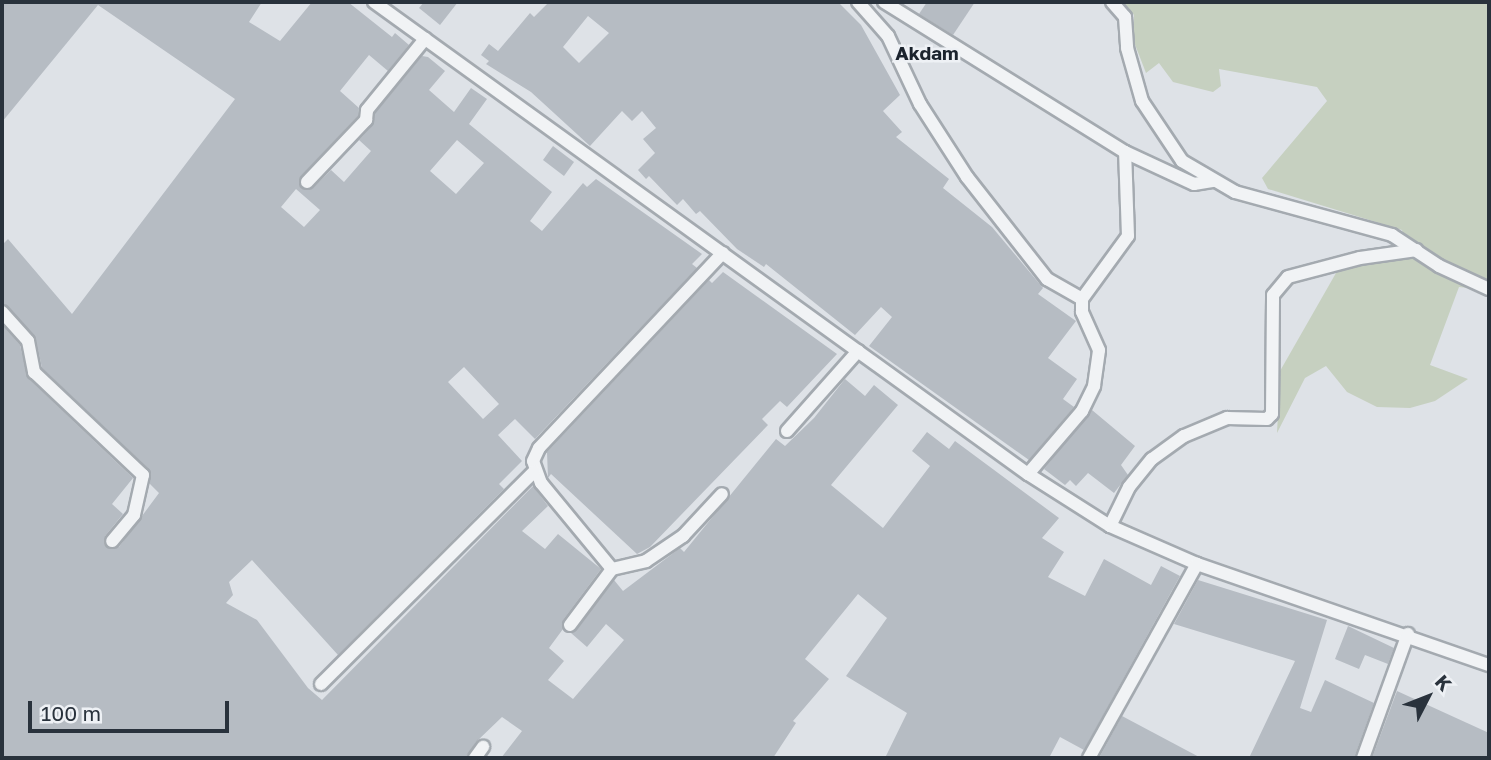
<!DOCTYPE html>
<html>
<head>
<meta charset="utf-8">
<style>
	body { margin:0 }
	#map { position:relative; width:1491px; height:760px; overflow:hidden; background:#dee2e7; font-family:"Golos Text",sans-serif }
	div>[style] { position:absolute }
	.green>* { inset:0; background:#c6d0c0 }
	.building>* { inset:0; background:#b6bcc3 }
	.roads { filter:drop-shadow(2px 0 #a4aab0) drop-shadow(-2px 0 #a4aab0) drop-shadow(0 2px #a4aab0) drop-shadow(0 -2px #a4aab0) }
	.minor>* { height:12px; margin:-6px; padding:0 6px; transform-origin:6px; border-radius:6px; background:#f1f3f5 }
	span { translate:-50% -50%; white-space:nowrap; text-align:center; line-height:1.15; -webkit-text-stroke:5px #eef1f5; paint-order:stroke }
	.neighbourhood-label { font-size:19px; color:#1b232d; font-weight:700 }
	.frame { position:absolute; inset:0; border:4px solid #29323c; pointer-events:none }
	.north { position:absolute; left:1393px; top:662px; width:70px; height:70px; -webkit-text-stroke:5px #eef1f5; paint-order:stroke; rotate:48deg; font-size:19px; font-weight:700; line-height:28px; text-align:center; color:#29323c }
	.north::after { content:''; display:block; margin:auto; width:24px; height:32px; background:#29323c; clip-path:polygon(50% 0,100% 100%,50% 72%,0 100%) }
	.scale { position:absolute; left:28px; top:701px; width:201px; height:32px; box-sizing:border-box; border:4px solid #29323c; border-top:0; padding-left:9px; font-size:21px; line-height:24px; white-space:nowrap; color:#29323c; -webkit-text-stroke:5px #eef1f5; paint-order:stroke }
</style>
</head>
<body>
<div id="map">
	<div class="green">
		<div style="clip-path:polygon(1123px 2px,1489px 2px,1489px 290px,1459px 287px,1430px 365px,1468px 379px,1435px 401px,1410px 408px,1377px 407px,1347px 392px,1326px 366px,1305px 378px,1277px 433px,1280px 371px,1336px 273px,1361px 262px,1409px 256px,1402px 230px,1268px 189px,1262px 178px,1327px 101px,1317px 87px,1219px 69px,1221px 86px,1213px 92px,1173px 82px,1159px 63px,1146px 73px,1134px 42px,1134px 15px)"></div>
	</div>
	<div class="building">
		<div style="clip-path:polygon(evenodd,2px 2px,262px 2px,249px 22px,280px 41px,312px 2px,348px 2px,392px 37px,395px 33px,409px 45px,388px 71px,369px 55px,340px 91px,359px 108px,358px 116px,301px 176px,302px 189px,313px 188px,331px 170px,344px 182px,371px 151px,359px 140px,373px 125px,375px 113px,422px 56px,428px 57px,445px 71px,429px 90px,454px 112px,471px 88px,487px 99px,469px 124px,552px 192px,530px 221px,542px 231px,583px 183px,587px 187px,596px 179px,702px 254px,692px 264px,697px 268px,535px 439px,515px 419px,498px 435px,522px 461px,499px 484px,504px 489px,338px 655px,252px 560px,229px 582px,233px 595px,226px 603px,257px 620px,308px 688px,322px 700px,533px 486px,548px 506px,522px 531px,545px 549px,558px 534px,601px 569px,563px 620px,563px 629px,549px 648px,564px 661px,548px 680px,573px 699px,624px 640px,606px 624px,587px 647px,571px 633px,614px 580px,623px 591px,680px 548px,684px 552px,776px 439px,785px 446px,814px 418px,845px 379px,865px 396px,874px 385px,898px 405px,831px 485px,883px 528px,930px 466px,912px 451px,927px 432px,949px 449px,955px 441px,1059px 518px,1042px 538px,1064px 552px,1048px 577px,1085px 596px,1104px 559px,1151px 585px,1161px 566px,1180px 576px,1084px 750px,1060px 737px,1049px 758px,885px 758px,907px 713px,846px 676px,887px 618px,858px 594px,805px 659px,829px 679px,793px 721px,796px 723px,773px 758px,501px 758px,522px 731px,502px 717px,476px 742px,466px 758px,2px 758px,4px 327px,20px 345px,28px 378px,133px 478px,112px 504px,123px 514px,105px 536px,106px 547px,119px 547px,159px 493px,150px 484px,149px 469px,42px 368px,35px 336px,2px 302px,2px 245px,8px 239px,72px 314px,235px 99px,98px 5px,2px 122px,2px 2px,457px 140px,484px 163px,456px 194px,430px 171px,457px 140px,2px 2px,296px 189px,320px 210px,304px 227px,281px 207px,296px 189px,2px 2px,464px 367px,499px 404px,483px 419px,448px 382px,464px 367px)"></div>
		<div style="clip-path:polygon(424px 2px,458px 2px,440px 25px,419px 8px)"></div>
		<div style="clip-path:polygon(evenodd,549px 2px,838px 2px,861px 25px,900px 95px,883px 111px,902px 132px,896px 137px,949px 179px,943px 188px,992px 227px,1043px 288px,1038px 294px,1076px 321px,1048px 358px,1077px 379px,1063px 399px,1074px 407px,1029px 460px,869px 346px,892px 317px,881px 307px,855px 335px,766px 264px,764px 267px,737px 249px,700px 211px,696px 214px,683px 199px,677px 205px,649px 176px,646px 179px,638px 170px,655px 153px,643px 139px,656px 128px,642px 111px,632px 121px,622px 111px,590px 146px,531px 92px,486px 64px,489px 61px,481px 55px,489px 44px,498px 51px,530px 13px,534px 17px,549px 2px,588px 16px,609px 33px,579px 63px,563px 47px,588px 16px)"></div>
		<div style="clip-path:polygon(927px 2px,975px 2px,953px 35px,919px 14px)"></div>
		<div style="clip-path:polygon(553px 146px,574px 162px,564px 176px,543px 160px)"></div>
		<div style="clip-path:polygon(723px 272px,837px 354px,787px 407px,780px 401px,762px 419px,768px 425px,650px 547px,637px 554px,551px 474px,548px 478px,547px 452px,709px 280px,712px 283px)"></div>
		<div style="clip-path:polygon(1092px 410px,1135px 446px,1121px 465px,1128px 475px,1114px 493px,1088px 473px,1076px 486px,1070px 480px,1065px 485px,1044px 469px)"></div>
		<div style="clip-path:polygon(1198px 580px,1327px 620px,1300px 708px,1311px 712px,1325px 680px,1374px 703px,1354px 758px,1249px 758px,1295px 661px,1174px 624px)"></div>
		<div style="clip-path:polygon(1348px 626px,1394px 648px,1388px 664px,1365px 655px,1359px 669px,1335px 659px)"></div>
		<div style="clip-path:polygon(1397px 691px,1489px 733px,1489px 758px,1372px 758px)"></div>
		<div style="clip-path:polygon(1122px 716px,1201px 758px,1099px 758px)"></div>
	</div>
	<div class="roads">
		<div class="minor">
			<div style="left:374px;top:2px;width:807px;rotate:35.82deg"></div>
			<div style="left:1028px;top:474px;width:97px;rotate:32.4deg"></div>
			<div style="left:1110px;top:526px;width:95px;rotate:23.6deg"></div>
			<div style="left:1197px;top:564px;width:309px;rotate:19.1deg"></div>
			<div style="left:858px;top:2px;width:45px;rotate:48.6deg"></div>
			<div style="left:888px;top:36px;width:75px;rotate:64.8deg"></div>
			<div style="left:920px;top:104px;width:87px;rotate:57.2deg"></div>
			<div style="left:967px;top:177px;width:130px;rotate:51.9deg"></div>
			<div style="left:1047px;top:279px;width:40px;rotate:29.7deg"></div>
			<div style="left:884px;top:2px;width:284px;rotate:31.9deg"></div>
			<div style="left:1125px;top:152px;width:76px;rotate:24.9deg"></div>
			<div style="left:1194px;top:184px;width:20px;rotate:-9deg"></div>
			<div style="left:1112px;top:2px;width:20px;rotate:49deg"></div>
			<div style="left:1125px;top:17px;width:31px;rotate:86deg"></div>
			<div style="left:1127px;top:48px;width:55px;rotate:74.2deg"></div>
			<div style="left:1142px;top:101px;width:72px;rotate:56.3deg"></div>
			<div style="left:1182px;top:161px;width:61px;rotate:30.3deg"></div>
			<div style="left:1235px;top:192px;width:163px;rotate:15.3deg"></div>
			<div style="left:1392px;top:235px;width:56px;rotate:33.4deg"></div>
			<div style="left:1439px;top:266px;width:55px;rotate:24.7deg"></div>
			<div style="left:307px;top:182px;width:86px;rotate:-46.4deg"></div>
			<div style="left:366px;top:120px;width:10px;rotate:-84deg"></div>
			<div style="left:367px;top:110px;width:92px;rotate:-50.8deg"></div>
			<div style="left:2px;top:312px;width:39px;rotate:48deg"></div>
			<div style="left:28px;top:341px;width:32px;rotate:79deg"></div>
			<div style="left:34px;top:372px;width:150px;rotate:43.4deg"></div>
			<div style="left:143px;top:475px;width:41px;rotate:102.7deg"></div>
			<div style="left:134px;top:515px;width:34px;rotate:130deg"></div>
			<div style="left:787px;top:431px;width:107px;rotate:-48.4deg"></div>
			<div style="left:1028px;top:474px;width:83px;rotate:-49.4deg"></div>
			<div style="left:1082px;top:411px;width:28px;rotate:-64deg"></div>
			<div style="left:1094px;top:386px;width:36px;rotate:-82deg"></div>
			<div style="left:1099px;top:350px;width:42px;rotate:-114.1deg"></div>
			<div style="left:1082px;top:312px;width:13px;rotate:-90deg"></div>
			<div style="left:1082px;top:299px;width:78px;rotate:-53.9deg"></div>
			<div style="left:1128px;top:236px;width:84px;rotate:-92deg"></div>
			<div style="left:1110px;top:526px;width:43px;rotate:-64deg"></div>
			<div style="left:1129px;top:487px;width:36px;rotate:-51deg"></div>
			<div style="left:1152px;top:459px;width:39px;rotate:-36deg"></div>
			<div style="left:1184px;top:436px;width:47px;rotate:-22.7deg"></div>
			<div style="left:1227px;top:418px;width:40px;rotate:1.4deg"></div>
			<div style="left:1267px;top:419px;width:7px;rotate:-45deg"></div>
			<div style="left:1272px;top:414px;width:119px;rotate:-89.5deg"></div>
			<div style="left:1273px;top:295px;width:23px;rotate:-50deg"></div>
			<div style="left:1288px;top:277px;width:74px;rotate:-14.8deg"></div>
			<div style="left:1360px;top:258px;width:57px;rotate:-8.1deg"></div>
			<div style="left:612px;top:569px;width:35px;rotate:-13deg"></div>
			<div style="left:646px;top:561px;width:45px;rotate:-34deg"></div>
			<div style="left:683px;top:536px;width:57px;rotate:-47.1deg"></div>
			<div style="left:570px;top:625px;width:70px;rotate:-53.1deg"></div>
			<div style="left:612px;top:569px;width:112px;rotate:-129.5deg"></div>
			<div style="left:541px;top:483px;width:23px;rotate:-110deg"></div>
			<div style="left:533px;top:461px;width:14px;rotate:-65deg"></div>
			<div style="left:539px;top:448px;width:268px;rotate:-46.7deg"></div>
			<div style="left:321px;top:684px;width:301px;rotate:-44.9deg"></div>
			<div style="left:475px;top:758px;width:14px;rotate:-54deg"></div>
			<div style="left:1089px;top:758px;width:222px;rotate:-60.9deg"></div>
			<div style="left:1363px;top:758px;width:132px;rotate:-70.1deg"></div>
		</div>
	</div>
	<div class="neighbourhood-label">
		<span style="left:927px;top:53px">Akdam</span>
	</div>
	<div class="frame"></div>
	<div class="north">K</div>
	<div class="scale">100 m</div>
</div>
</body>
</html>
